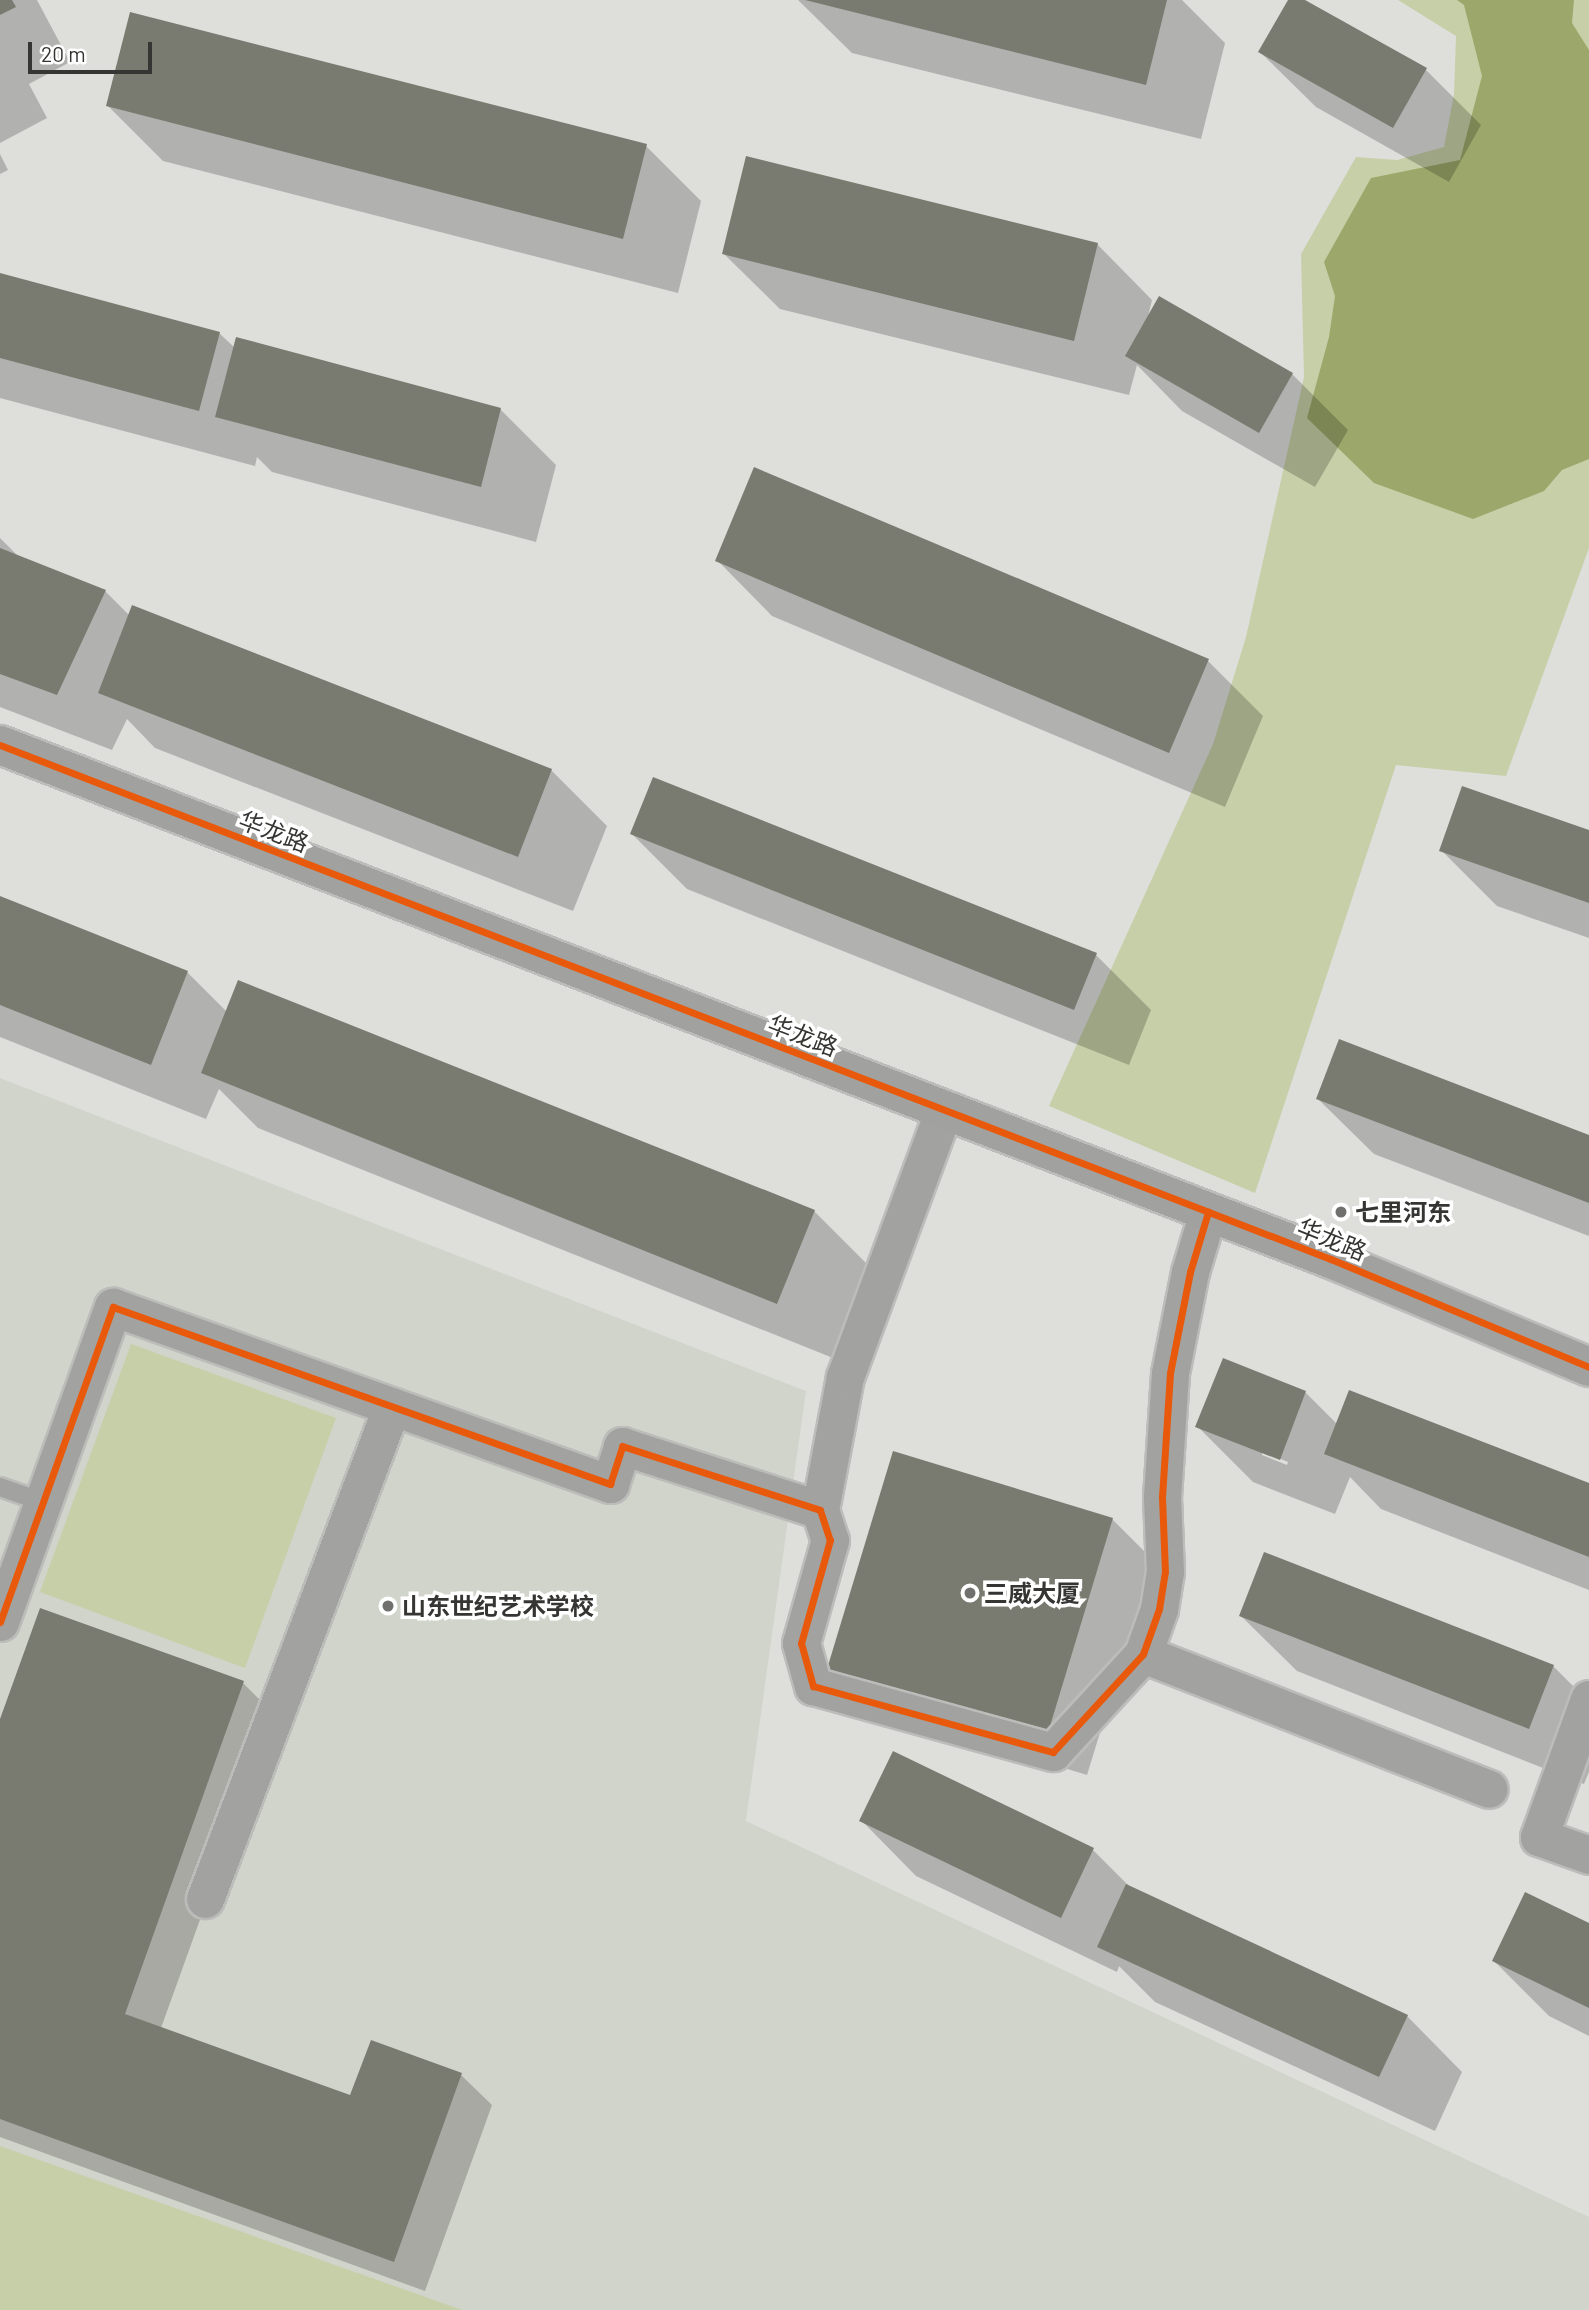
<!DOCTYPE html>
<html>
<head>
<meta charset="utf-8">
<style>
	body { margin:0 }
	#map { position:relative; width:1589px; height:2310px; overflow:hidden; background:#dedfdb; font-family:Barlow,"Noto Sans SC",sans-serif }
	div>[style] { position:absolute }
	.built>* { inset:0; background:#d1d4cb }
	.green>* { inset:0; background:#c6cfa7 }
	.water>* { inset:0; background:#9ca86b }
	.shadow>* { inset:0; background:#0003 }
	.building>* { inset:0; background:#797b70 }
	.roads { filter:drop-shadow(2px 0 #bcbcba) drop-shadow(-2px 0 #bcbcba) drop-shadow(0 2px #bcbcba) drop-shadow(0 -2px #bcbcba) }
	.service>* { height:18px; margin:-9px; padding:0 9px; transform-origin:9px; border-radius:9px; background:#a2a3a0 }
	.minor>* { height:37px; margin:-18.5px; padding:0 18.5px; transform-origin:18.5px; border-radius:18.5px; background:#a2a3a0 }
	.secondary>* { height:38px; margin:-19px; padding:0 19px; transform-origin:19px; border-radius:19px; background:#a1a29f }
	.cycleway>* { height:7px; margin:-3.5px; padding:0 3.5px; transform-origin:3.5px; border-radius:3.5px; background:#e8590c }
	.dots>* { width:19px; height:19px; translate:-50% -50%; box-sizing:border-box; border:4px solid #fff; border-radius:50% }
	span { translate:-50% -50%; white-space:nowrap; text-align:center; line-height:1.15; -webkit-text-stroke:7px #fff; paint-order:stroke }
	.street-label { font-size:24px; color:#353633 }
	.poi-label { font-size:24px; color:#353633; font-weight:700 }
	.left { translate:0 -50%; text-align:left }
	.scale { position:absolute; left:28px; top:42px; width:124px; height:32px; box-sizing:border-box; border:4px solid #353633; border-top:0; padding-left:9px; font-size:21px; line-height:24px; white-space:nowrap; color:#353633; -webkit-text-stroke:5px #fff; paint-order:stroke }
</style>
</head>
<body>
<div id="map">
	<div class="built">
		<div style="clip-path:polygon(0 1078px,806px 1391px,746px 1821px,1589px 2217px,1589px 2310px,0 2310px)"></div>
	</div>
	<div class="green">
		<div style="clip-path:polygon(1398px 0,1589px 0,1589px 548px,1506px 776px,1396px 765px,1255px 1193px,1049px 1106px,1213px 744px,1246px 637px,1304px 377px,1301px 254px,1356px 157px,1397px 160px,1444px 147px,1454px 94px,1456px 36px)"></div>
		<div style="clip-path:polygon(131px 1344px,336px 1418px,245px 1668px,40px 1592px)"></div>
		<div style="clip-path:polygon(0 2146px,462px 2310px,0 2310px)"></div>
	</div>
	<div class="water">
		<div style="clip-path:polygon(1457px 0,1574px 0,1572px 23px,1589px 50px,1589px 459px,1562px 470px,1544px 491px,1473px 519px,1374px 483px,1307px 418px,1329px 337px,1335px 296px,1324px 262px,1371px 178px,1460px 160px,1482px 76px,1464px 5px)"></div>
	</div>
	<div class="shadow">
		<div style="clip-path:polygon(0 0,37px 0,70px 62px,29px 84px,47px 118px,0 143px)"></div>
		<div style="clip-path:polygon(798px 0,1182px 0,1225px 43px,1201px 139px,852px 53px)"></div>
		<div style="clip-path:polygon(1290px 0,1302px 0,1426px 70px,1481px 125px,1449px 182px,1316px 107px,1260px 52px)"></div>
		<div style="clip-path:polygon(108px 106px,646px 146px,701px 201px,678px 293px,163px 161px)"></div>
		<div style="clip-path:polygon(0 154px,8px 170px,0 174px)"></div>
		<div style="clip-path:polygon(1097px 244px,1152px 300px,1148px 317px,1160px 299px,1292px 374px,1348px 430px,1315px 487px,1182px 411px,1137px 365px,1129px 395px,780px 309px,724px 254px)"></div>
		<div style="clip-path:polygon(0 274px,219px 333px,235px 348px,237px 339px,501px 410px,556px 465px,536px 542px,272px 472px,257px 457px,255px 466px,0 398px)"></div>
		<div style="clip-path:polygon(0 538px,20px 558px,105px 591px,130px 616px,551px 770px,607px 826px,573px 911px,155px 748px,127px 719px,112px 750px,0 707px)"></div>
		<div style="clip-path:polygon(717px 560px,1208px 661px,1263px 716px,1225px 807px,772px 616px)"></div>
		<div style="clip-path:polygon(1589px 832px,1589px 938px,1497px 906px,1441px 850px)"></div>
		<div style="clip-path:polygon(632px 834px,1096px 955px,1151px 1010px,1129px 1065px,687px 889px)"></div>
		<div style="clip-path:polygon(0 898px,188px 973px,227px 1012px,814px 1211px,870px 1267px,833px 1358px,258px 1128px,219px 1089px,206px 1119px,0 1037px)"></div>
		<div style="clip-path:polygon(1318px 1099px,1589px 1137px,1589px 1236px,1374px 1154px)"></div>
		<div style="clip-path:polygon(evenodd,1305px 1392px,1337px 1424px,1589px 1485px,1589px 1590px,1381px 1509px,1350px 1477px,1335px 1514px,1253px 1482px,1197px 1426px,1305px 1392px,1262px 1451px,1288px 1462px,1287px 1465px,1262px 1455px,1262px 1451px)"></div>
		<div style="clip-path:polygon(1112px 1519px,1153px 1560px,1087px 1775px,869px 1708px,829px 1668px)"></div>
		<div style="clip-path:polygon(41px 1610px,243px 1683px,274px 1714px,161px 2028px,351px 2097px,372px 2042px,461px 2075px,492px 2105px,425px 2291px,0 2137px,0 1724px)"></div>
		<div style="clip-path:polygon(1241px 1616px,1553px 1666px,1589px 1702px,1589px 1772px,1584px 1784px,1297px 1671px)"></div>
		<div style="clip-path:polygon(893px 1753px,1093px 1850px,1133px 1890px,1407px 2016px,1462px 2072px,1435px 2131px,1155px 2002px,1119px 1966px,1117px 1972px,916px 1876px,861px 1820px)"></div>
		<div style="clip-path:polygon(1589px 1925px,1589px 2036px,1549px 2016px,1494px 1961px)"></div>
	</div>
	<div class="building">
		<div style="clip-path:polygon(0 0,12px 0,16px 7px,0 15px)"></div>
		<div style="clip-path:polygon(805px 0,1167px 0,1146px 85px)"></div>
		<div style="clip-path:polygon(1288px 0,1305px 0,1427px 68px,1393px 128px,1258px 52px)"></div>
		<div style="clip-path:polygon(130px 12px,647px 144px,623px 239px,106px 106px)"></div>
		<div style="clip-path:polygon(746px 156px,1098px 243px,1074px 341px,722px 254px)"></div>
		<div style="clip-path:polygon(0 273px,220px 332px,199px 411px,0 358px)"></div>
		<div style="clip-path:polygon(1159px 296px,1293px 373px,1259px 433px,1125px 356px)"></div>
		<div style="clip-path:polygon(236px 337px,501px 408px,481px 487px,215px 417px)"></div>
		<div style="clip-path:polygon(754px 467px,1209px 659px,1169px 753px,715px 561px)"></div>
		<div style="clip-path:polygon(0 548px,106px 590px,57px 695px,0 674px)"></div>
		<div style="clip-path:polygon(132px 605px,552px 769px,518px 857px,98px 693px)"></div>
		<div style="clip-path:polygon(653px 777px,1097px 953px,1074px 1010px,630px 834px)"></div>
		<div style="clip-path:polygon(1462px 786px,1589px 830px,1589px 903px,1439px 851px)"></div>
		<div style="clip-path:polygon(0 896px,188px 971px,151px 1065px,0 1005px)"></div>
		<div style="clip-path:polygon(238px 980px,815px 1210px,777px 1304px,201px 1073px)"></div>
		<div style="clip-path:polygon(1339px 1039px,1589px 1135px,1589px 1203px,1316px 1099px)"></div>
		<div style="clip-path:polygon(1223px 1358px,1306px 1391px,1280px 1460px,1195px 1427px)"></div>
		<div style="clip-path:polygon(1349px 1390px,1589px 1483px,1589px 1557px,1324px 1454px)"></div>
		<div style="clip-path:polygon(893px 1451px,1113px 1518px,1047px 1736px,827px 1669px)"></div>
		<div style="clip-path:polygon(1264px 1552px,1554px 1665px,1529px 1729px,1239px 1616px)"></div>
		<div style="clip-path:polygon(40px 1608px,244px 1681px,125px 2014px,350px 2095px,371px 2040px,462px 2073px,394px 2262px,0 2119px,0 1719px)"></div>
		<div style="clip-path:polygon(893px 1751px,1094px 1848px,1061px 1918px,859px 1821px)"></div>
		<div style="clip-path:polygon(1126px 1884px,1408px 2015px,1379px 2077px,1097px 1947px)"></div>
		<div style="clip-path:polygon(1525px 1892px,1589px 1923px,1589px 2008px,1492px 1961px)"></div>
	</div>
	<div class="roads">
		<div class="service">
			<div style="left:0;top:1487px;width:46px;rotate:19.2deg"></div>
		</div>
		<div class="minor">
			<div style="left:820px;top:1510px;width:135px;rotate:-79.4deg"></div>
			<div style="left:845px;top:1377px;width:285px;rotate:-69.7deg"></div>
			<div style="left:0;top:1622px;width:335px;rotate:-70.3deg"></div>
			<div style="left:113px;top:1307px;width:528px;rotate:19.6deg"></div>
			<div style="left:610px;top:1484px;width:40px;rotate:-72deg"></div>
			<div style="left:622px;top:1446px;width:208px;rotate:17.9deg"></div>
			<div style="left:820px;top:1510px;width:32px;rotate:72deg"></div>
			<div style="left:830px;top:1540px;width:107px;rotate:105.7deg"></div>
			<div style="left:801px;top:1643px;width:45px;rotate:74.4deg"></div>
			<div style="left:813px;top:1686px;width:249px;rotate:15.4deg"></div>
			<div style="left:1053px;top:1752px;width:133px;rotate:-47.4deg"></div>
			<div style="left:1143px;top:1654px;width:48px;rotate:-70.4deg"></div>
			<div style="left:1159px;top:1609px;width:37px;rotate:-81deg"></div>
			<div style="left:1165px;top:1572px;width:75px;rotate:-92.3deg"></div>
			<div style="left:1162px;top:1497px;width:124px;rotate:-86.3deg"></div>
			<div style="left:1170px;top:1373px;width:103px;rotate:-78.8deg"></div>
			<div style="left:1190px;top:1272px;width:63px;rotate:-73.3deg"></div>
			<div style="left:1143px;top:1654px;width:371px;rotate:21.3deg"></div>
			<div style="left:1589px;top:1699px;width:147px;rotate:109.9deg"></div>
			<div style="left:1539px;top:1837px;width:53px;rotate:19.8deg"></div>
			<div style="left:205px;top:1899px;width:527px;rotate:-69.23deg"></div>
		</div>
		<div class="secondary">
			<div style="left:0;top:745px;width:1427px;rotate:21.12deg"></div>
			<div style="left:1331px;top:1259px;width:280px;rotate:22.7deg"></div>
		</div>
	</div>
	<div class="cycleway">
		<div style="left:0;top:745px;width:1427px;rotate:21.12deg"></div>
		<div style="left:1331px;top:1259px;width:280px;rotate:22.7deg"></div>
		<div style="left:0;top:1622px;width:335px;rotate:-70.3deg"></div>
		<div style="left:113px;top:1307px;width:528px;rotate:19.6deg"></div>
		<div style="left:610px;top:1484px;width:40px;rotate:-72deg"></div>
		<div style="left:622px;top:1446px;width:208px;rotate:17.9deg"></div>
		<div style="left:820px;top:1510px;width:32px;rotate:72deg"></div>
		<div style="left:830px;top:1540px;width:107px;rotate:105.7deg"></div>
		<div style="left:801px;top:1643px;width:45px;rotate:74.4deg"></div>
		<div style="left:813px;top:1686px;width:249px;rotate:15.4deg"></div>
		<div style="left:1053px;top:1752px;width:133px;rotate:-47.4deg"></div>
		<div style="left:1143px;top:1654px;width:48px;rotate:-70.4deg"></div>
		<div style="left:1159px;top:1609px;width:37px;rotate:-81deg"></div>
		<div style="left:1165px;top:1572px;width:75px;rotate:-92.3deg"></div>
		<div style="left:1162px;top:1497px;width:124px;rotate:-86.3deg"></div>
		<div style="left:1170px;top:1373px;width:103px;rotate:-78.8deg"></div>
		<div style="left:1190px;top:1272px;width:63px;rotate:-73.3deg"></div>
	</div>
	<div class="dots">
		<div style="left:1341px;top:1212px;background:#70716e"></div>
		<div style="left:970px;top:1593px;background:#70716e"></div>
		<div style="left:388px;top:1606px;background:#70716e"></div>
	</div>
	<div class="street-label">
		<span style="left:274px;top:831px;rotate:21deg">华龙路</span>
		<span style="left:803px;top:1035px;rotate:21deg">华龙路</span>
		<span style="left:1332px;top:1239px;rotate:22deg">华龙路</span>
	</div>
	<div class="poi-label">
		<span class="left" style="left:1355px;top:1212px">七里河东</span>
		<span class="left" style="left:984px;top:1593px">三威大厦</span>
		<span class="left" style="left:402px;top:1606px">山东世纪艺术学校</span>
	</div>
	<div class="scale">20 m</div>
</div>
</body>
</html>
